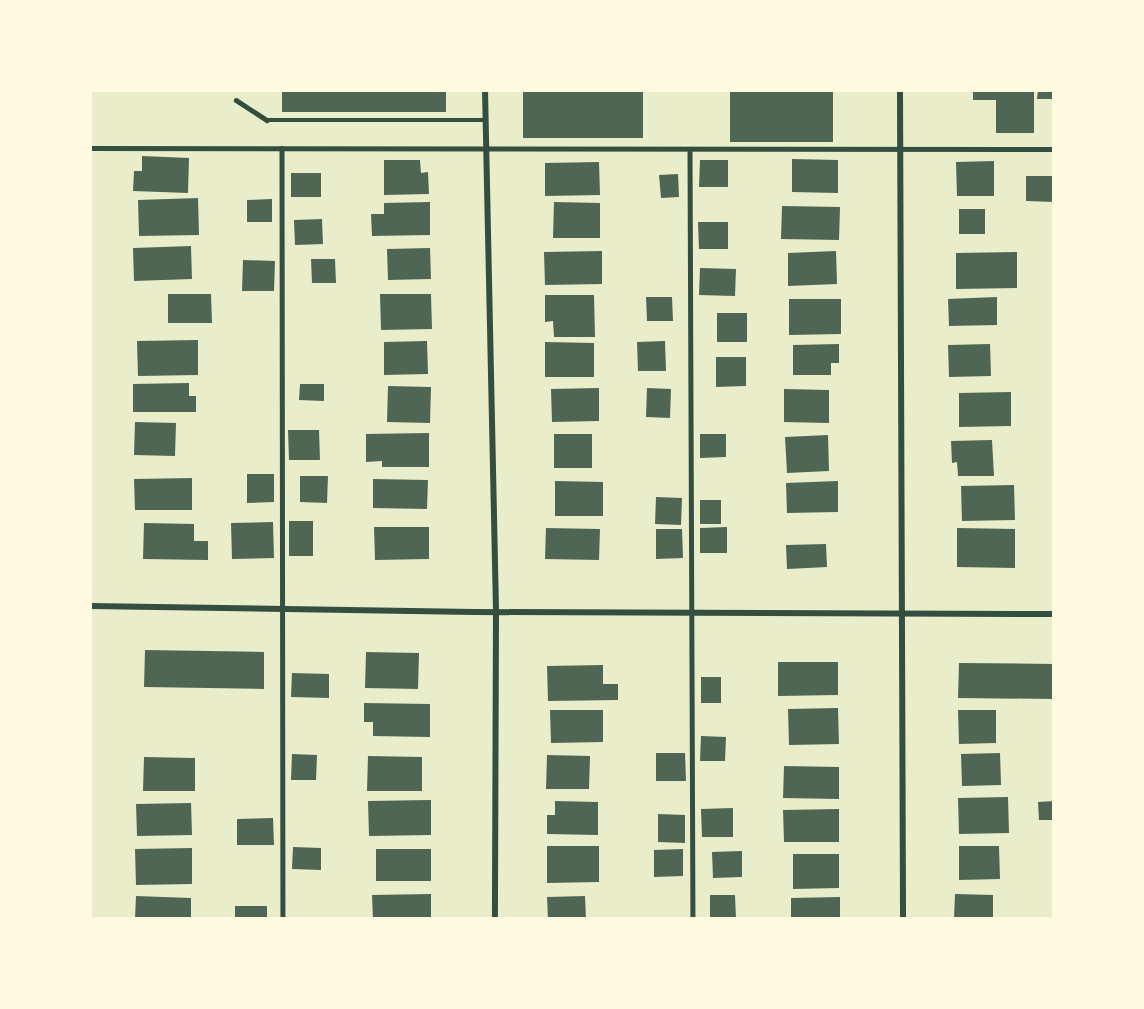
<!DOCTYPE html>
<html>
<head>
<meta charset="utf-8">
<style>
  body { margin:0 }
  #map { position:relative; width:1144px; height:1009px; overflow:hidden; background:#e9edc9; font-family:Literata,serif }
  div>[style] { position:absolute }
  .building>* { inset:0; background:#4f6655 }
  .service>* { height:4.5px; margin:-2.25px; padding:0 2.25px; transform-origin:2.25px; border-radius:2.25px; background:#344e41 }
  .minor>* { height:6px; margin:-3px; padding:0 3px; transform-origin:3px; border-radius:3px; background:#344e41 }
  span { translate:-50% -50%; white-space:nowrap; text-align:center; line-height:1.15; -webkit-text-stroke:6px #fefae0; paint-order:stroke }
  .frame { position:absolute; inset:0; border:92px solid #fefae0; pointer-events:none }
</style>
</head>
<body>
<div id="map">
  <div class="building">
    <i style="clip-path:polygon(282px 90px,446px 90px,446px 112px,282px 112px)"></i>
    <i style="clip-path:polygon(523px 90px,643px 90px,643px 138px,523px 138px)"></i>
    <i style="clip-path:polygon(730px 90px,833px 90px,833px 142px,730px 142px)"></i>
    <i style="clip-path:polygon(973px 90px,1034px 90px,1034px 133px,996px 133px,996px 100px,973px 100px)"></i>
    <i style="clip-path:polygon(1038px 90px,1054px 90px,1054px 99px,1037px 99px)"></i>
    <i style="clip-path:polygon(142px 156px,189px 158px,188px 193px,133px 191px,134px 171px,142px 171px)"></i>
    <i style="clip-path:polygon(792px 159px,838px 160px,838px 193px,792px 192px)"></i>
    <i style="clip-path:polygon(384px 160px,420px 160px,421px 173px,428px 172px,429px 194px,384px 195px)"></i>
    <i style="clip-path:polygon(700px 160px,728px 160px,728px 187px,699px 187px)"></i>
    <i style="clip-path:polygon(994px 161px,994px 196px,957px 196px,956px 162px)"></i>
    <i style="clip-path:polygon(599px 162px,600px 195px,545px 196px,545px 163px)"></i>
    <i style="clip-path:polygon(291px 173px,321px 173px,321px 197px,291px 197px)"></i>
    <i style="clip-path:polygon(678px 174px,679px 197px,661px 198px,659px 175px)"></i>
    <i style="clip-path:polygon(1026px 176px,1054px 176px,1054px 202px,1026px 201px)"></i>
    <i style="clip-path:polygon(198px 198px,199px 235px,139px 236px,138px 200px)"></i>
    <i style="clip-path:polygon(272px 199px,272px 222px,247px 222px,247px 200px)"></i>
    <i style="clip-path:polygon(430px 202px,430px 235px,372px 236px,371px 214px,384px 214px,384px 203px)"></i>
    <i style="clip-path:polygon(554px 202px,600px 203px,600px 238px,553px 238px)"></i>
    <i style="clip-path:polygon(782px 206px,840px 207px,839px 240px,781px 239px)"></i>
    <i style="clip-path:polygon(959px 209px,985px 209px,985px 234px,959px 234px)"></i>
    <i style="clip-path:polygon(322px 219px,323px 244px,295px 245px,294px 220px)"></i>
    <i style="clip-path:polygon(698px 222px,728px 222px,728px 249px,699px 249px)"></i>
    <i style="clip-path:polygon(191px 246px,192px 279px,134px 281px,133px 248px)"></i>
    <i style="clip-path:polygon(430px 248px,431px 279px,388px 280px,387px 249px)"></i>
    <i style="clip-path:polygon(602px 251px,602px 284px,545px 285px,544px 252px)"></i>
    <i style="clip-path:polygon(836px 251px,837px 284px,788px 286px,788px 253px)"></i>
    <i style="clip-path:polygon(1017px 252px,1017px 288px,956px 289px,956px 253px)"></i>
    <i style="clip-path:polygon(311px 259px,335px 259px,336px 283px,312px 283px)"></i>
    <i style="clip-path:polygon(243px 260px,275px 261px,274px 291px,242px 291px)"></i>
    <i style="clip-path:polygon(700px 268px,736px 269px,735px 296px,699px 295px)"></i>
    <i style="clip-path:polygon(168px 294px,211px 294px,212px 323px,168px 323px)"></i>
    <i style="clip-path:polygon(380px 294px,431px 294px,432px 329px,381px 330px)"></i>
    <i style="clip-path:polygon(545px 295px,594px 295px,595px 337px,554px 337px,553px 321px,545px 322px)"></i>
    <i style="clip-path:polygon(646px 297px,672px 297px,673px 321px,647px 321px)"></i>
    <i style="clip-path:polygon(997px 297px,997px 325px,949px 326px,948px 299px)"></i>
    <i style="clip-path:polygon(789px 299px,841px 299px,841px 334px,789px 335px)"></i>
    <i style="clip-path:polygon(717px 313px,747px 313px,747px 342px,717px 342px)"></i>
    <i style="clip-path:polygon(198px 340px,198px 375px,138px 376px,137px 341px)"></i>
    <i style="clip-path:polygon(427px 341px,428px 374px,384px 375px,384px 342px)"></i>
    <i style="clip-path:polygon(665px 341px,666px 371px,638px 371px,637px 342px)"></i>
    <i style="clip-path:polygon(545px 342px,594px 343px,594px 377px,545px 377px)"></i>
    <i style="clip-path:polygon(839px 344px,839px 363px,831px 363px,831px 375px,793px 375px,793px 345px)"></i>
    <i style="clip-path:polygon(990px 344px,991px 376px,949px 377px,948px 345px)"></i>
    <i style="clip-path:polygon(716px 357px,746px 357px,746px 386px,716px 387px)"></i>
    <i style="clip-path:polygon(189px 383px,189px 396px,196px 396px,196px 412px,133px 412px,133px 384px)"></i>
    <i style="clip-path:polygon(300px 384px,324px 384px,324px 401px,299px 400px)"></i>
    <i style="clip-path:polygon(388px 386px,431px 387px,430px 423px,387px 422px)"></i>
    <i style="clip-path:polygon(599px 388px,599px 421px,552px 422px,551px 389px)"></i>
    <i style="clip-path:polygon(647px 388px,671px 389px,670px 418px,646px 417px)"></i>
    <i style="clip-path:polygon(784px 389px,829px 390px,829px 423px,784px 422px)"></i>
    <i style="clip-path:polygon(1011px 392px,1011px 426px,959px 427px,959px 393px)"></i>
    <i style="clip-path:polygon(135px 422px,176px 423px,175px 456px,134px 455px)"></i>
    <i style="clip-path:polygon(288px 430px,319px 430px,320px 460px,289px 460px)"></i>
    <i style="clip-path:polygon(429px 433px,429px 467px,382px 467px,382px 461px,366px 462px,366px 434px)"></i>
    <i style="clip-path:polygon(554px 434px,592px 434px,592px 468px,554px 468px)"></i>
    <i style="clip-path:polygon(700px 434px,726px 434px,726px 457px,700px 458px)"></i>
    <i style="clip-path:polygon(828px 435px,829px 471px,787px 473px,785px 437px)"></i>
    <i style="clip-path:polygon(992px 440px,994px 476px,958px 476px,957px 462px,952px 463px,951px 441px)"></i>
    <i style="clip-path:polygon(247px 474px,274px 474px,274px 502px,247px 503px)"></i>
    <i style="clip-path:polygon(300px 476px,328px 476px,327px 503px,300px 502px)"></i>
    <i style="clip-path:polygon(192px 478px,192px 510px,135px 510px,134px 479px)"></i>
    <i style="clip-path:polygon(373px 479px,428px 480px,427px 509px,373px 508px)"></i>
    <i style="clip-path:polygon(555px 481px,603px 482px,603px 516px,555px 516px)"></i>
    <i style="clip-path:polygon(838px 481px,838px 512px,787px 513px,786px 483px)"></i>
    <i style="clip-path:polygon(1014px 485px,1015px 520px,962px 521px,961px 486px)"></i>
    <i style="clip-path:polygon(656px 497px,682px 498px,681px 525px,655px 524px)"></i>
    <i style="clip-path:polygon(700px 500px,721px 500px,721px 524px,700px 524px)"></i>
    <i style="clip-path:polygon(289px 521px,313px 521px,313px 556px,289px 556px)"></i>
    <i style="clip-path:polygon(273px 522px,274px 558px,232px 559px,231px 523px)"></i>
    <i style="clip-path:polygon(144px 523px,194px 524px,194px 541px,208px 541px,208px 560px,143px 559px)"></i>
    <i style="clip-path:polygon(374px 527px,429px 527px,429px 559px,375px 560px)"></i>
    <i style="clip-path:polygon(727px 527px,727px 553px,700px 553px,700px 528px)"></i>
    <i style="clip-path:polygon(546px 528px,600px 529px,599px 560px,545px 559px)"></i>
    <i style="clip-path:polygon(957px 528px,1015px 529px,1015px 568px,957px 567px)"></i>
    <i style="clip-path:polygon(656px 529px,682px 529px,683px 558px,656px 559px)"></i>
    <i style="clip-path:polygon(826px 544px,827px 567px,787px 569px,786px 545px)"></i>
    <i style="clip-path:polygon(145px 650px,264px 652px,264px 689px,144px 687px)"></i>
    <i style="clip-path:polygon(366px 652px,419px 653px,418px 689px,365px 688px)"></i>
    <i style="clip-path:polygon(778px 662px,838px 662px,838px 695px,778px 696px)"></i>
    <i style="clip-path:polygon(959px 663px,1054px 664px,1054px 699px,958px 698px)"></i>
    <i style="clip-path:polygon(603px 665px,603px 684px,618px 684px,618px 700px,548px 701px,547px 666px)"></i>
    <i style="clip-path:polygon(292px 673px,329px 674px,329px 698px,291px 697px)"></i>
    <i style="clip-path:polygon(701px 677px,721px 677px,721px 703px,701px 703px)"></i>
    <i style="clip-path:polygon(364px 703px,430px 704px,430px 737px,373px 736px,373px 722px,364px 722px)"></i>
    <i style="clip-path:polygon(838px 708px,839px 744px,789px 745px,788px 709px)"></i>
    <i style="clip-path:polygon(550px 710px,603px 710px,603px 742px,551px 743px)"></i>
    <i style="clip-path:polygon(958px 710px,996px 710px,996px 743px,959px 744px)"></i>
    <i style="clip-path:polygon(701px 736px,726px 737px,725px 761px,700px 761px)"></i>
    <i style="clip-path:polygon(656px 753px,685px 753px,686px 781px,656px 781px)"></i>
    <i style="clip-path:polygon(1000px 753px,1001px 785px,962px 786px,961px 754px)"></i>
    <i style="clip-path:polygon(292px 754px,317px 755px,316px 780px,291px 780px)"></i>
    <i style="clip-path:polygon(547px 755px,590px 756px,589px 789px,546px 789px)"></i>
    <i style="clip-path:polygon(368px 756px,422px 757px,422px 791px,367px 791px)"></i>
    <i style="clip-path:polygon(144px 757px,195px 758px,195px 791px,143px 791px)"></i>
    <i style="clip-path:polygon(784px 766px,839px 767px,839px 799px,783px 798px)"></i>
    <i style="clip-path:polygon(1008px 797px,1009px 833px,959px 834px,958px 798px)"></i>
    <i style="clip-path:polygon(431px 800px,431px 835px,369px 836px,368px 801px)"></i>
    <i style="clip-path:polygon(555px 801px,598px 802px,598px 835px,547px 834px,547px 815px,555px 815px)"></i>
    <i style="clip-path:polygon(1054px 801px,1054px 820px,1039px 820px,1038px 802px)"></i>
    <i style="clip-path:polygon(191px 803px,192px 835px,137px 836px,136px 804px)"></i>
    <i style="clip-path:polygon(733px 808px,733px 837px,702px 837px,701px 809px)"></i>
    <i style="clip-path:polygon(839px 809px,839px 842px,784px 842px,783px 810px)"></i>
    <i style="clip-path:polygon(658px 814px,685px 815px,685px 843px,658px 842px)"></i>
    <i style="clip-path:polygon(273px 818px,274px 845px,237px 845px,237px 819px)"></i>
    <i style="clip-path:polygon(547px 846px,599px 846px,599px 882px,547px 883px)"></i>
    <i style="clip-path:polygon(959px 846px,999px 846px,1000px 879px,959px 880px)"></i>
    <i style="clip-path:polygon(293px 847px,321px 848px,321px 870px,292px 869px)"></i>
    <i style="clip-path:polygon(192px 848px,192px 884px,136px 885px,135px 849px)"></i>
    <i style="clip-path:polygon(376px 849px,431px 849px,431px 881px,376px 881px)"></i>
    <i style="clip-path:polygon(683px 849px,683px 876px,654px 877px,654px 850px)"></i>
    <i style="clip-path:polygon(742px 851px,742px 877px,713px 878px,712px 852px)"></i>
    <i style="clip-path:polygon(793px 854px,839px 854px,839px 888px,793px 889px)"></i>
    <i style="clip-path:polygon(431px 894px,431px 919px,373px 919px,372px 895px)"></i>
    <i style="clip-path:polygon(955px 894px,993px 895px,993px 919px,954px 919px)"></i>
    <i style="clip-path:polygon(710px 895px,735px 895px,736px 919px,710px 919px)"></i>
    <i style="clip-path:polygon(136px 896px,191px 898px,191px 919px,135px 919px)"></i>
    <i style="clip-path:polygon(585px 896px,586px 919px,548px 919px,547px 897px)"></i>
    <i style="clip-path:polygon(840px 897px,840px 919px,791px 919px,791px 898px)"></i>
    <i style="clip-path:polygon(235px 906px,267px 906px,267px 919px,235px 919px)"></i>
  </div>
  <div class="service">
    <i style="left:236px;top:100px;width:37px;rotate:33deg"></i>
    <i style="left:267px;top:120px;width:218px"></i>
    <i style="left:90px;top:148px;width:964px;rotate:0.06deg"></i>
    <i style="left:282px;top:148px;width:771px;rotate:89.93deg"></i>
    <i style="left:690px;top:149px;width:770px;rotate:89.78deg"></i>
  </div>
  <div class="minor">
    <i style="left:485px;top:90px;width:521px;rotate:88.79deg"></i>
    <i style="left:496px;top:611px;width:308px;rotate:90.2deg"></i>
    <i style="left:900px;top:90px;width:829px;rotate:89.79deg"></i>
    <i style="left:90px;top:606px;width:384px;rotate:0.9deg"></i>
    <i style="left:474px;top:612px;width:580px;rotate:0.2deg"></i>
  </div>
  <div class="frame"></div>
</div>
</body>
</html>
